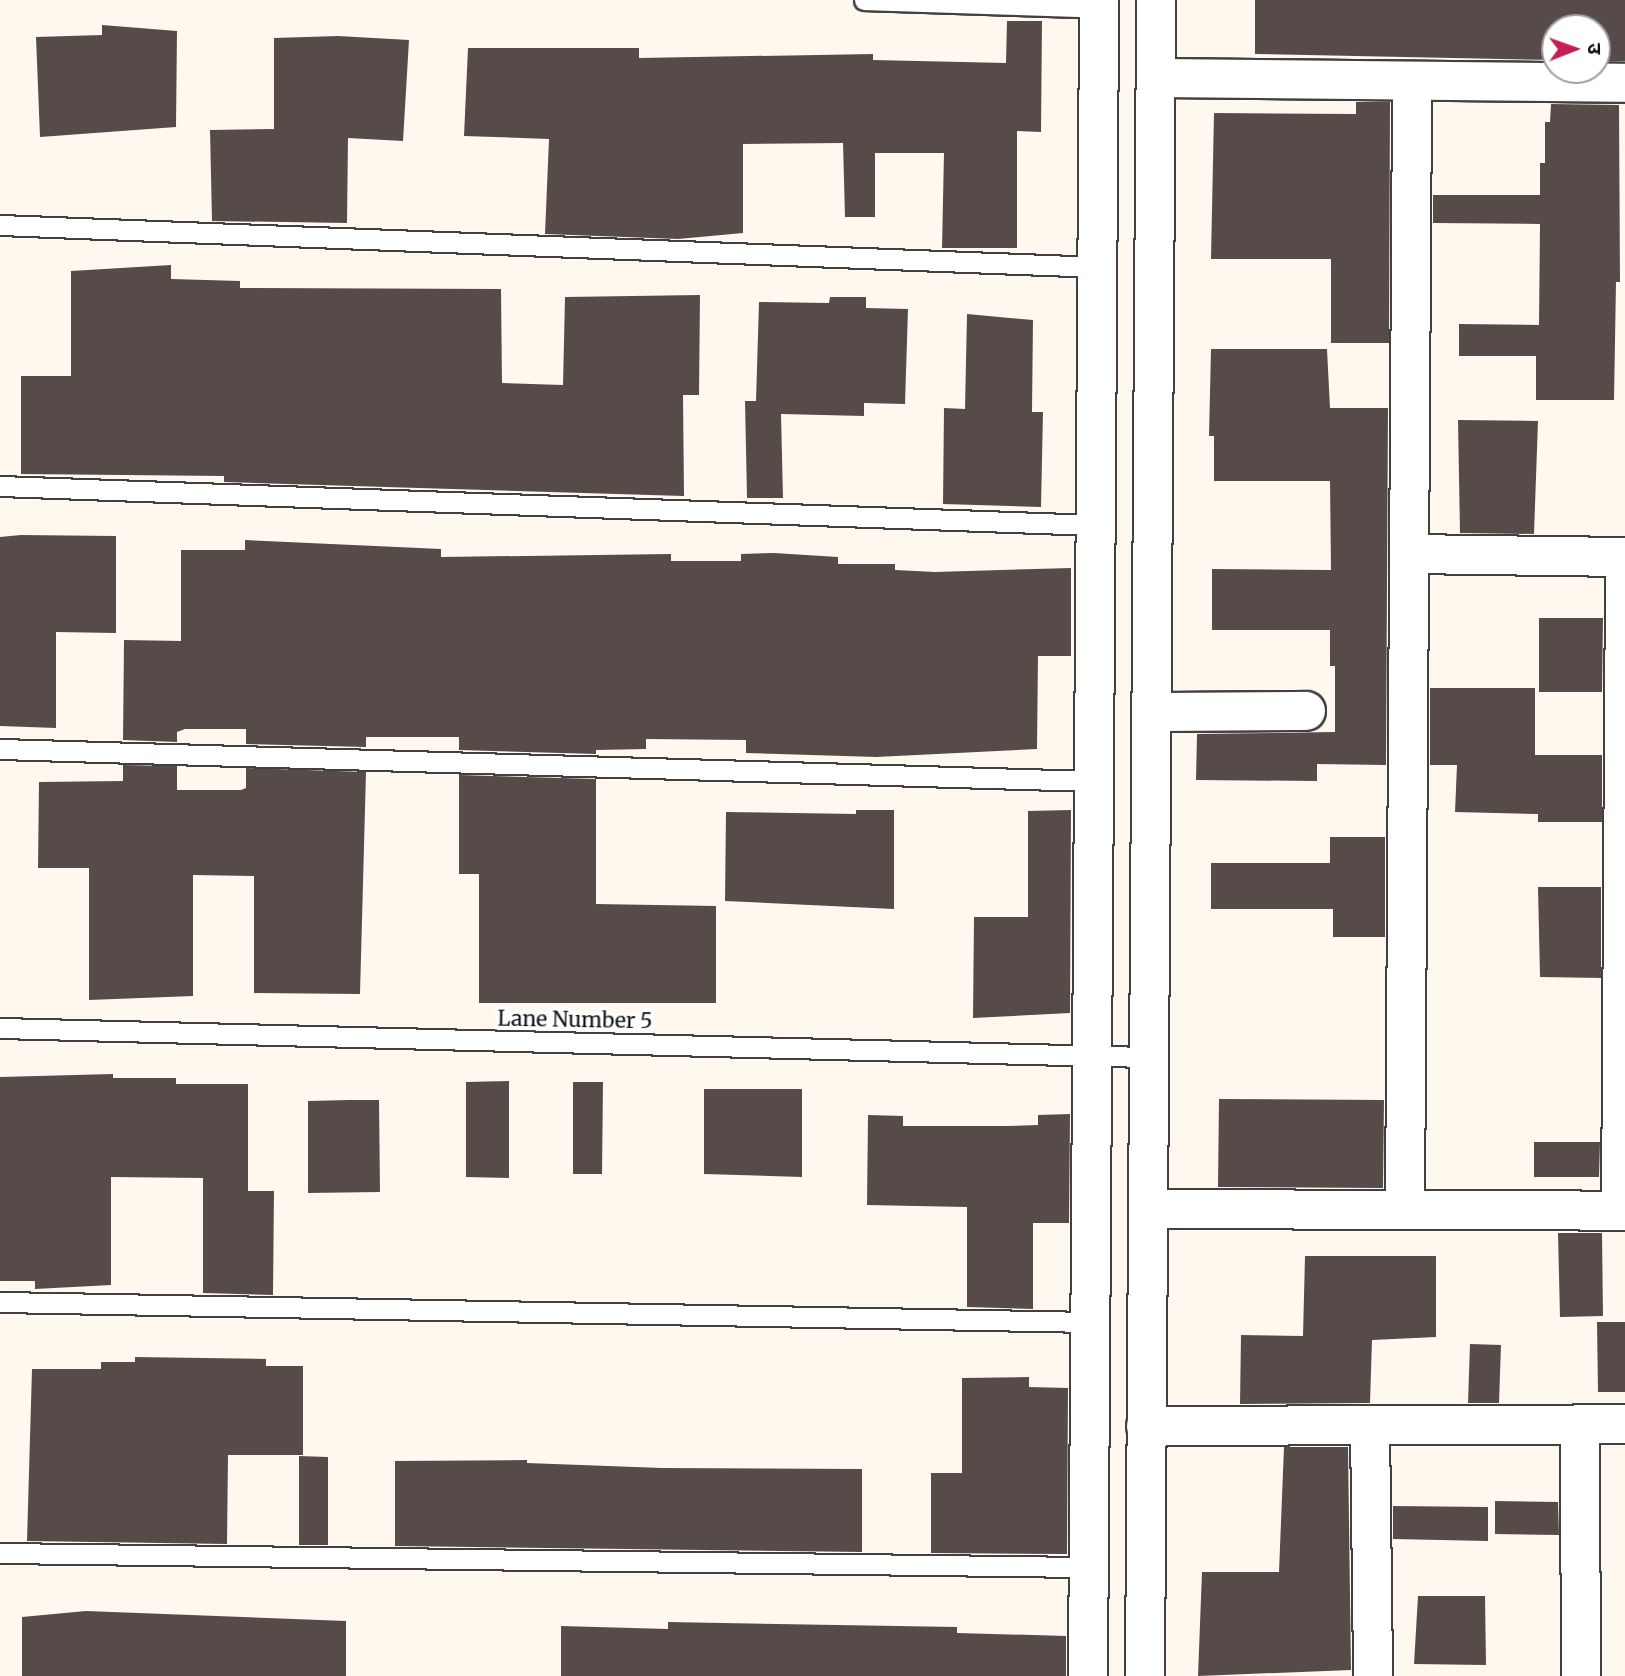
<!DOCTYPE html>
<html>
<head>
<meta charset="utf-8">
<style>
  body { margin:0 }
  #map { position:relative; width:1625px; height:1676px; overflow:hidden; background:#fff8ef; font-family:Merriweather,"Noto Sans Devanagari",serif }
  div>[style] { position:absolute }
  .building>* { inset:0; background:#574b49 }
  .roads { filter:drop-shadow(2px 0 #414141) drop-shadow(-2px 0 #414141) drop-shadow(0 2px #414141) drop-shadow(0 -2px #414141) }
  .service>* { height:19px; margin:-9.5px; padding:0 9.5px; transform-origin:9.5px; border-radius:9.5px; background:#fff }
  .minor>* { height:38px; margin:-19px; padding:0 19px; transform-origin:19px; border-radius:19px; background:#fff }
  span { translate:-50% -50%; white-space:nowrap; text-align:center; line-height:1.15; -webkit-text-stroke:7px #fff; paint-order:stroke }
  .street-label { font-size:21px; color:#0e0e0e }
  .north { position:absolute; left:1541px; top:14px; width:70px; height:70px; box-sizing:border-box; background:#fff; border:2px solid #9f9f9f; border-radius:50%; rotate:89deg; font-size:19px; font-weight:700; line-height:28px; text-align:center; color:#0e0e0e }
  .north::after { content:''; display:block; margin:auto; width:24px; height:32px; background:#c71d51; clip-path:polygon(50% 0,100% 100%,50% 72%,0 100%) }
</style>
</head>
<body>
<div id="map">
  <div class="building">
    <i style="clip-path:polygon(1255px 0,1625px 0,1625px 61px,1597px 61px,1597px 28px,1555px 28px,1555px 60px,1255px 54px)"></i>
    <i style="clip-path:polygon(1007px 21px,1042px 21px,1041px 132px,1017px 131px,1017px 248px,942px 248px,944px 153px,875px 153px,875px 217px,845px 217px,843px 143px,743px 144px,743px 233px,678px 239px,545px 234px,549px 139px,464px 136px,468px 48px,639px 48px,639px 58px,873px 54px,873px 60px,1006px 63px)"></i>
    <i style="clip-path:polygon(102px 25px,177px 31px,176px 127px,40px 137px,36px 37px,102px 35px)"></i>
    <i style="clip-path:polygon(338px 36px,409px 40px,403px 141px,348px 138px,347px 223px,212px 221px,210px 130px,274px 129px,274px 38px)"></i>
    <i style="clip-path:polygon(1356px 102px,1390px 102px,1389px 343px,1331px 343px,1331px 259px,1211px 259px,1214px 113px,1356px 114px)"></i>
    <i style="clip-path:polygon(1551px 104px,1619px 105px,1620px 282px,1616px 282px,1614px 400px,1536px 400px,1536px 356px,1459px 356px,1459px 324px,1539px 325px,1540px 224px,1433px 223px,1433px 195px,1540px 195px,1540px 163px,1545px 163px,1545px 122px,1550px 122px)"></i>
    <i style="clip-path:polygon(171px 265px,171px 279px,240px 281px,240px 288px,501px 289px,502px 383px,563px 385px,565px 297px,700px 295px,699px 395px,683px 395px,684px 496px,224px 482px,224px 476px,21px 474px,21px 376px,71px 376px,71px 271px)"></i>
    <i style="clip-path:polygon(830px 297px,866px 297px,866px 308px,908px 309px,905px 404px,864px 403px,864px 416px,781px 414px,783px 498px,747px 498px,745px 401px,756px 401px,759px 302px,829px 303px)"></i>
    <i style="clip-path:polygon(967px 314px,1033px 320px,1032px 412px,1043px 412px,1041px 507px,943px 504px,944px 408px,965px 409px)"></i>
    <i style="clip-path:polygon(1211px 349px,1327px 349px,1330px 408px,1388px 408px,1386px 765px,1317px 764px,1317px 781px,1196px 780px,1197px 734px,1335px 732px,1335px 666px,1330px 666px,1330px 630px,1212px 630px,1212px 569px,1331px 570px,1330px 481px,1214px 481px,1214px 436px,1209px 436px)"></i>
    <i style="clip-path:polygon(1458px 420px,1538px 421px,1534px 534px,1460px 533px)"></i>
    <i style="clip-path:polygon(21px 535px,116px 536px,116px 633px,56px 632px,56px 728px,0 726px,0 537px)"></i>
    <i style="clip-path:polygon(245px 540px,441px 549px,441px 557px,671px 554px,671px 561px,741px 561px,741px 554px,774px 553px,838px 557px,838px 564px,895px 564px,895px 570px,935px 572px,1071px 568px,1071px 656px,1038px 656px,1037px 749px,876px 757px,746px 753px,746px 740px,646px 739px,646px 749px,596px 750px,596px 754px,459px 750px,459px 737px,366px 737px,366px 747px,246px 744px,246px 729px,185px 729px,177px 732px,177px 742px,123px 740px,124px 640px,181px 641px,181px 550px,245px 550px)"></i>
    <i style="clip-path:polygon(1539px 618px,1603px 618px,1602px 692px,1539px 692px)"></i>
    <i style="clip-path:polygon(1430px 688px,1535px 688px,1535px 755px,1602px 755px,1602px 822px,1538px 822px,1538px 814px,1455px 812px,1457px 765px,1430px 765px)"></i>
    <i style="clip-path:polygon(123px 765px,177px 766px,177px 790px,241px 790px,246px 788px,246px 768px,366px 772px,360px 994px,254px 993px,254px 876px,193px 875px,193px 996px,89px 1000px,89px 868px,38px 868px,39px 782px,123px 781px)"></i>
    <i style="clip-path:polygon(459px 775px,596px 779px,596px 904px,716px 906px,716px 1003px,479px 1003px,479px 874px,459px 874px)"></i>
    <i style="clip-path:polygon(856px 810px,894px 810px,894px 909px,725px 901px,726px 812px,856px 814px)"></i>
    <i style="clip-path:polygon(1071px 810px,1070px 1013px,973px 1018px,974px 917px,1028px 917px,1028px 811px)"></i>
    <i style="clip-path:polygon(1330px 837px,1385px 837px,1385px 937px,1333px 937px,1333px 909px,1211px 909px,1211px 863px,1330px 863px)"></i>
    <i style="clip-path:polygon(1538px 887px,1601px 887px,1601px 978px,1540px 977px)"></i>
    <i style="clip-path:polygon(113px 1074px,113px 1078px,176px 1078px,176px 1084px,248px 1084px,248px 1191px,274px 1191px,273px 1295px,203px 1293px,203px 1178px,111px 1177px,111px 1285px,35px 1289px,35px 1281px,0 1281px,0 1077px)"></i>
    <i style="clip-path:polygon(509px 1081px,509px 1178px,466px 1177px,466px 1082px)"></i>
    <i style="clip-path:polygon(573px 1082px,603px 1082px,602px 1174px,573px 1174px)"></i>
    <i style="clip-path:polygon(704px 1089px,802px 1089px,802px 1177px,704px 1174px)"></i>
    <i style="clip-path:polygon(1219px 1099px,1384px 1100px,1383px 1188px,1218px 1187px)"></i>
    <i style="clip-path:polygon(349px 1100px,379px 1100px,380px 1192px,308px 1193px,308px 1101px)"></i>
    <i style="clip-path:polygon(1070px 1114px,1069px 1223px,1033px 1223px,1033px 1309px,967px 1307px,967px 1207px,867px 1205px,868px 1115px,903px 1116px,903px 1126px,1006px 1126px,1038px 1125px,1038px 1115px)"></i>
    <i style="clip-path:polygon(1534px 1142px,1600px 1142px,1599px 1177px,1534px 1177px)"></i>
    <i style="clip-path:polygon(1558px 1233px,1602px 1233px,1603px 1316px,1560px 1317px)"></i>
    <i style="clip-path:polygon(1305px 1256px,1436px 1256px,1436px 1337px,1372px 1340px,1370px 1403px,1240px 1404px,1241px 1335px,1303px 1336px)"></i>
    <i style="clip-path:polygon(1597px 1322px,1625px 1322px,1625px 1392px,1598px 1392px)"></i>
    <i style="clip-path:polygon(1470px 1344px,1501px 1345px,1499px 1403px,1468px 1403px)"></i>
    <i style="clip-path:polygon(135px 1357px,266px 1359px,266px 1366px,303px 1366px,303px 1455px,228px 1455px,227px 1544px,27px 1541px,32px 1369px,101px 1369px,101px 1362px,135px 1362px)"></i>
    <i style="clip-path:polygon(1029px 1377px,1029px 1387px,1068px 1388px,1067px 1554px,931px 1553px,931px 1473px,962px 1473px,962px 1378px)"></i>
    <i style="clip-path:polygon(1284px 1447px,1348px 1447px,1351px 1670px,1198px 1676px,1202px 1572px,1279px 1572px)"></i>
    <i style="clip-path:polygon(299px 1456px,328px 1457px,328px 1545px,299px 1545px)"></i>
    <i style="clip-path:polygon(527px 1460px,527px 1463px,662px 1468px,862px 1469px,862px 1552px,395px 1546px,395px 1461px)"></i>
    <i style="clip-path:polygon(1495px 1501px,1558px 1502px,1559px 1535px,1495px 1534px)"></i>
    <i style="clip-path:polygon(1393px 1506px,1488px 1507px,1488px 1541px,1393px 1539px)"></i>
    <i style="clip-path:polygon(1418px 1596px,1485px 1596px,1486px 1665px,1414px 1664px)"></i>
    <i style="clip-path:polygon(86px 1611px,346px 1621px,346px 1676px,22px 1676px,22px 1617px)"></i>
    <i style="clip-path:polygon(668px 1622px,957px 1627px,957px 1633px,1066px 1636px,1066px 1676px,561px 1676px,561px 1626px,668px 1629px)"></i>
  </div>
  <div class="roads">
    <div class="service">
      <i style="left:864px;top:0;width:235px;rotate:1.9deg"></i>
      <i style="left:0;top:225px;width:1099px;rotate:2.19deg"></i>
      <i style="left:0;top:486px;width:1097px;rotate:2.04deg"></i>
      <i style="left:0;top:749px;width:1094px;rotate:1.68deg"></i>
      <i style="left:0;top:1028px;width:1149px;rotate:1.45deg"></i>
      <i style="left:0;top:1302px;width:1091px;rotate:1.05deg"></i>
      <i style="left:0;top:1553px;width:1089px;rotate:0.74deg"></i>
    </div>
    <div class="minor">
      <i style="left:1156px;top:78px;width:469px;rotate:0.6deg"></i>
      <i style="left:1409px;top:554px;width:216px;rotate:0.8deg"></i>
      <i style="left:1151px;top:712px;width:155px;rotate:-0.4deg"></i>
      <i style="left:1148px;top:1209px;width:477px;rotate:0.2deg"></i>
      <i style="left:1405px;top:1210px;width:1129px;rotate:-89.64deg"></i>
      <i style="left:1621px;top:1211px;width:632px;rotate:-89.64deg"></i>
      <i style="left:1370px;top:1425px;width:251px;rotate:89.3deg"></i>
      <i style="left:1580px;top:1425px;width:251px;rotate:89.8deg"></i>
      <i style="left:1146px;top:1426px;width:479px;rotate:-0.2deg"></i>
      <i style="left:1088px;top:1676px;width:1676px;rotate:-89.62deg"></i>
      <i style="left:1145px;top:1676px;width:1676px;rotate:-89.62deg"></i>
    </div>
  </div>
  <div class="street-label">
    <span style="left:575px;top:1020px;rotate:1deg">Lane Number 5</span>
  </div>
  <div class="north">उ</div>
</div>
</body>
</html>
